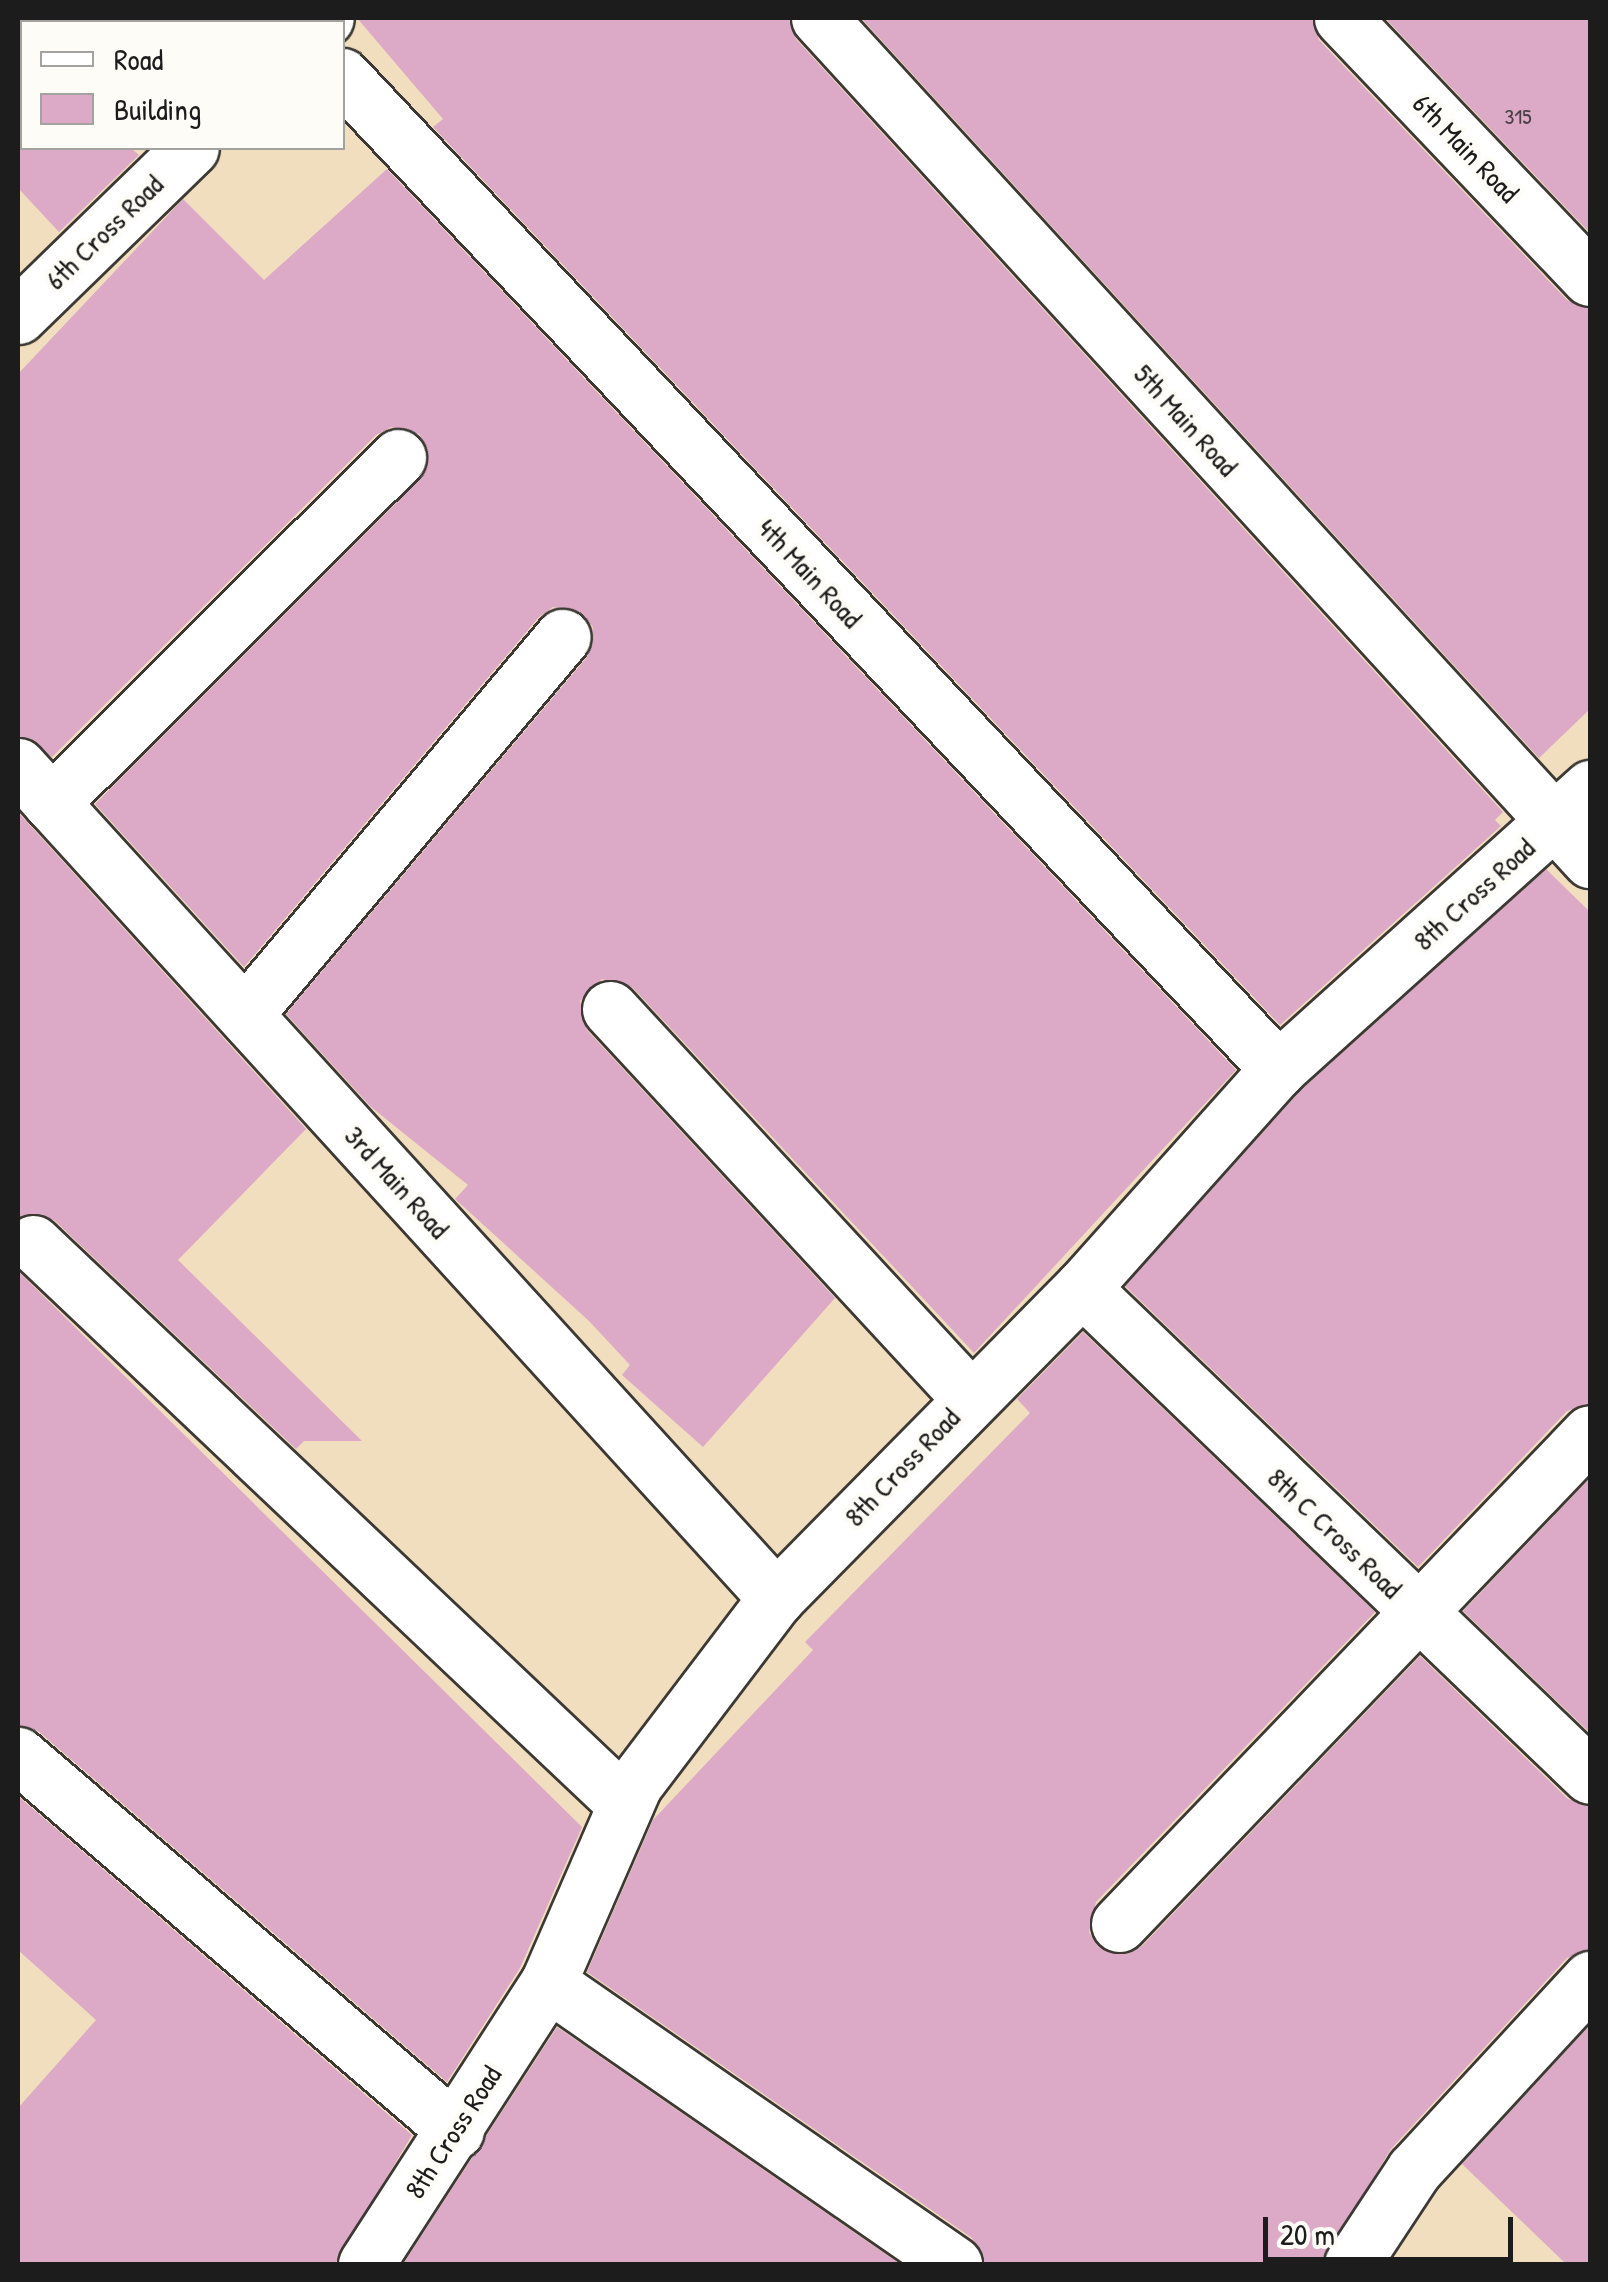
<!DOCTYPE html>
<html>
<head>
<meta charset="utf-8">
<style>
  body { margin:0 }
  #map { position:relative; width:1608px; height:2282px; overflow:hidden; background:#f1debe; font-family:"Patrick Hand",sans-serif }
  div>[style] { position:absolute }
  .building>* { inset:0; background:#dcaac6 }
  .roads { filter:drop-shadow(2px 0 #3c3934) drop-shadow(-2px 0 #3c3934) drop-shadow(0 2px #3c3934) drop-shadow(0 -2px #3c3934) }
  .minor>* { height:55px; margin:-27.5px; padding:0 27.5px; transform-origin:27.5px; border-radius:27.5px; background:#fff }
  span { translate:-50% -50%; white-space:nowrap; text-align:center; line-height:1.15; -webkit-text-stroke:9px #fdfcf7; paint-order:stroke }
  .number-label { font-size:22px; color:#4c4046 }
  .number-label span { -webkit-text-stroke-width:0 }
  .street-label { font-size:28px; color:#1c1c1c }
  .frame { position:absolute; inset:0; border:20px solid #1c1c1c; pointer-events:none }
  .legend { position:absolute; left:20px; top:20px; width:325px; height:130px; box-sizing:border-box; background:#fdfcf7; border:2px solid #a3a29f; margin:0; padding:12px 18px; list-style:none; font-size:30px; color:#1c1c1c }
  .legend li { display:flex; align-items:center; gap:20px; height:50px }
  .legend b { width:50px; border:2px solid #a3a29f }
  .scale { position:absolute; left:1263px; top:2217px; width:250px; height:45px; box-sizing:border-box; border:5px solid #1c1c1c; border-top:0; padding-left:12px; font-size:30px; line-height:35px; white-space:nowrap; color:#1c1c1c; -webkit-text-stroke:8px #fdfcf7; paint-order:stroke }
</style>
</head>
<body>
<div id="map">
  <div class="building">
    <i style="clip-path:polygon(357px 18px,789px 18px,796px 39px,1503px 812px,1495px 820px,1501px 826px,1280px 1025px,433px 127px,443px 119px)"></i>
    <i style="clip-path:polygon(861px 18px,1312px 18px,1319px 40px,1567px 300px,1590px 308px,1590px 709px,1539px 758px)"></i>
    <i style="clip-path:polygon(1385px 18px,1590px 18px,1590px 233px)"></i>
    <i style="clip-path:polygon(18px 148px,131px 148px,139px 155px,59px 232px,18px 188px)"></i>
    <i style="clip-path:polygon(387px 169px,1236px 1070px,974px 1353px,633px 988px,602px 979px,580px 1001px,587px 1030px,835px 1298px,703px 1447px,622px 1375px,630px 1365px,589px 1321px,455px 1199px,468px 1185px,371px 1107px,286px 1014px,587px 657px,593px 627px,582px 613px,553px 607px,539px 617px,244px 967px,95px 804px,420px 479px,428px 450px,419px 434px,391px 427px,376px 435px,52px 757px,18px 736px,18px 374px,183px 199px,264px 280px)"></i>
    <i style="clip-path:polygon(18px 812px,306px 1129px,178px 1260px,362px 1441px,304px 1441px,296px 1449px,54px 1220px,18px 1217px)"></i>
    <i style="clip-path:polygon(1546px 869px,1590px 912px,1590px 1403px,1567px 1411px,1418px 1567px,1125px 1286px,1300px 1091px)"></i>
    <i style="clip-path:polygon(18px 1271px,582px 1827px,520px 1968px,447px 2082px,38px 1731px,18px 1725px)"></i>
    <i style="clip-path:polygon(1083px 1332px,1375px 1612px,1096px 1902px,1089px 1932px,1098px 1947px,1127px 1954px,1142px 1946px,1420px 1656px,1568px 1799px,1590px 1806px,1590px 1949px,1567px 1958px,1391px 2149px,1321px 2264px,985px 2264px,972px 2238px,587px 1972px,653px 1820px,813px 1650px,805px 1642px,1030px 1413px,1017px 1399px)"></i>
    <i style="clip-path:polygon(1590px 1478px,1590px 1733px,1463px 1611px)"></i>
    <i style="clip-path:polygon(18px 1796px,412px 2135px,335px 2264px,18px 2264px,18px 2108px,96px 2020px,18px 1950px)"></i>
    <i style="clip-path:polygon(1590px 2025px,1590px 2264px,1566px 2264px,1462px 2164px)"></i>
    <i style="clip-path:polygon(557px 2027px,900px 2264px,403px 2264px)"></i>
  </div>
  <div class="roads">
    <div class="minor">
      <i style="left:819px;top:18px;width:1142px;rotate:47.52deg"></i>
      <i style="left:1342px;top:18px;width:359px;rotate:46.4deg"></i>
      <i style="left:321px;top:22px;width:6px;rotate:-39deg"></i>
      <i style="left:342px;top:76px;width:1365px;rotate:46.69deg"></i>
      <i style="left:18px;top:316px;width:241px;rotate:-44.2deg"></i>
      <i style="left:18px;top:766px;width:1126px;rotate:47.66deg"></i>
      <i style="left:51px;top:803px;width:490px;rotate:-44.9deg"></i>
      <i style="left:610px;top:1009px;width:529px;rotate:47.22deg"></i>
      <i style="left:245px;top:1014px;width:493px;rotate:-49.9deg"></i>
      <i style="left:33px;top:1243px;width:814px;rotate:43.46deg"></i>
      <i style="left:1082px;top:1288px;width:704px;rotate:43.85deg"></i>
      <i style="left:18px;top:1755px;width:577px;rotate:40.64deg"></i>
      <i style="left:1119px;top:1924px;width:680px;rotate:-46.19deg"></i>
      <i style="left:548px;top:1983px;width:494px;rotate:34.7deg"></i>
      <i style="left:366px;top:2264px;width:335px;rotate:-57.1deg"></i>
      <i style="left:548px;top:1983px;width:216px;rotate:-66.5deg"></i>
      <i style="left:634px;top:1785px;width:235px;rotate:-52.8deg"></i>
      <i style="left:776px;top:1598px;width:436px;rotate:-45.4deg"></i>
      <i style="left:1082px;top:1288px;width:294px;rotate:-48.2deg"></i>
      <i style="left:1278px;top:1069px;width:420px;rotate:-42deg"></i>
      <i style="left:1352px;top:2264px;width:113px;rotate:-56.6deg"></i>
      <i style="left:1414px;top:2170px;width:260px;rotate:-47.3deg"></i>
    </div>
  </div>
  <div class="number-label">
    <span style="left:1518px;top:117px">315</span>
  </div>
  <div class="street-label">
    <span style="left:1466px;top:148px;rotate:46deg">6th Main Road</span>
    <span style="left:104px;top:232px;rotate:-44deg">6th Cross Road</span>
    <span style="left:1186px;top:420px;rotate:48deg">5th Main Road</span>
    <span style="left:810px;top:573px;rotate:47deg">4th Main Road</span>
    <span style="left:1474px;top:894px;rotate:-42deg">8th Cross Road</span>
    <span style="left:397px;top:1182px;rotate:48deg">3rd Main Road</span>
    <span style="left:902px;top:1467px;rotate:-46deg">8th Cross Road</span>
    <span style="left:1335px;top:1533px;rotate:44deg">8th C Cross Road</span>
    <span style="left:453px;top:2132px;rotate:-57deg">8th Cross Road</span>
  </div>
  <div class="frame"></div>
  <ul class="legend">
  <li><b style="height:12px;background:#fff"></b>Road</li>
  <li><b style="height:28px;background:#dcaac6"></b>Building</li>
  </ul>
  <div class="scale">20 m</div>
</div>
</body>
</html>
